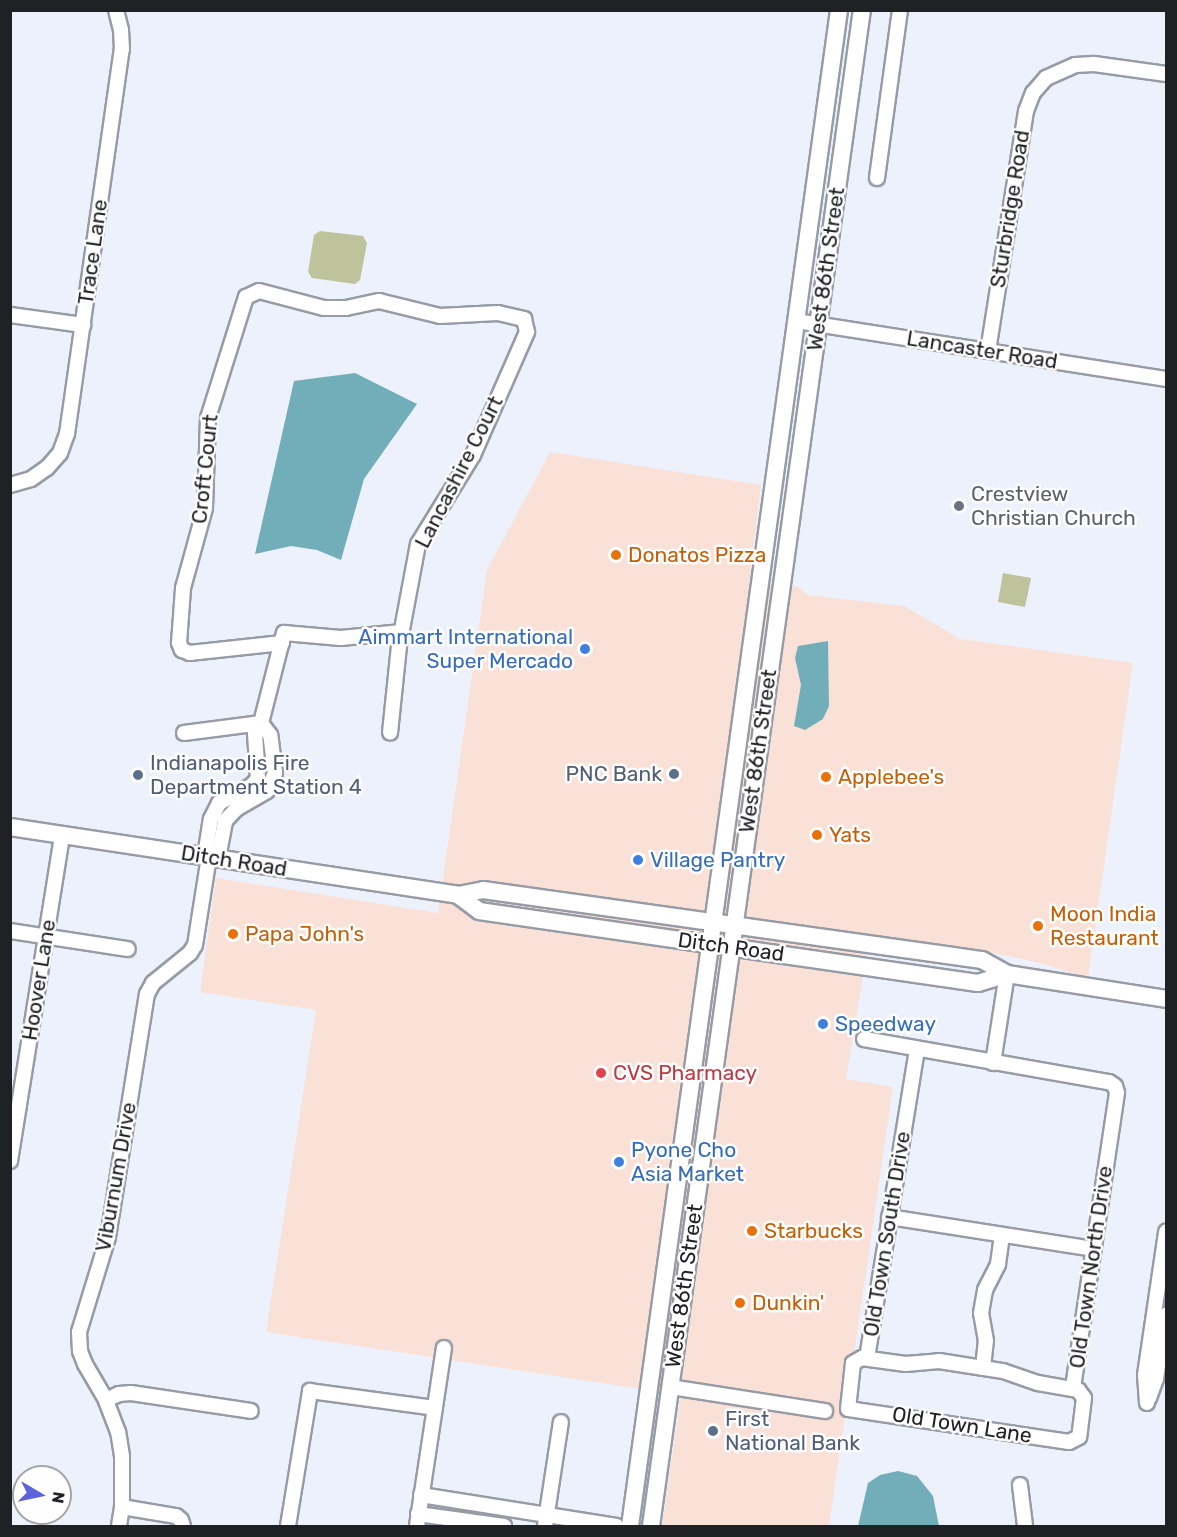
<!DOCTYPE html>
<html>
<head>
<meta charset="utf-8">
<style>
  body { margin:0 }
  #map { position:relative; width:1177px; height:1537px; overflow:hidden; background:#ecf1fb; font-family:Rubik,sans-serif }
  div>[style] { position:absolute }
  .commercial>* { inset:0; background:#f9e1d7 }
  .green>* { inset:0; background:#bfc39b }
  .water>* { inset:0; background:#72adba }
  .roads { filter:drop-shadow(2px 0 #979ba5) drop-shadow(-2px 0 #979ba5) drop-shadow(0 2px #979ba5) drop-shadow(0 -2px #979ba5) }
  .minor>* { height:14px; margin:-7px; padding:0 7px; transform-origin:7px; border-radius:7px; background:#fff }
  .major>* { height:16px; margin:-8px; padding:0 8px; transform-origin:8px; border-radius:8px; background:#fff }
  .dots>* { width:16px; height:16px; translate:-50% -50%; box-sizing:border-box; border:3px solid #fefefe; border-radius:50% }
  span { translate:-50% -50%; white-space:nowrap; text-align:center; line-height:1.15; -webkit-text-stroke:5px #fefefe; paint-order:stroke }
  .street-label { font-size:21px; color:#202125 }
  .worship-label { font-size:21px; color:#5b616d }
  .left { translate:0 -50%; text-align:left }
  .food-label { font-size:21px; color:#c56008 }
  .shop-label { font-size:21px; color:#366cbe }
  .right { translate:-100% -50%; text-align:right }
  .service-label { font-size:21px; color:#4e5e75 }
  .health-label { font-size:21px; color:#be3a42 }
  .frame { position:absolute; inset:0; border:12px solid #202125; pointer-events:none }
  .north { position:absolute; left:12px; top:1465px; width:60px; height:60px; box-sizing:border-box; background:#fefefe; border:2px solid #a5a6a7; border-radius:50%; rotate:99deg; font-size:16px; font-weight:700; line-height:24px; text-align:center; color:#202125 }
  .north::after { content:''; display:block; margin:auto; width:21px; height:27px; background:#5d63db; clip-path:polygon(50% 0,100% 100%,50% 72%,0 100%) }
</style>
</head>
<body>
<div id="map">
  <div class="commercial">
    <i style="clip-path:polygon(550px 452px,761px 485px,749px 582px,799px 587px,807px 595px,904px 606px,960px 639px,1133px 663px,1088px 978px,1040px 963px,994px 953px,869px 938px,846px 1079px,893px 1087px,829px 1526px,662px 1526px,681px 1395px,266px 1332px,316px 1010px,200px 992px,216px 878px,438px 913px,487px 570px)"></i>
  </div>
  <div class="green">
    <i style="clip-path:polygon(320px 231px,363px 236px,367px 243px,360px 280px,355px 284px,312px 278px,308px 272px,314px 235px)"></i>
    <i style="clip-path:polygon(1003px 573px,1031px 578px,1025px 607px,998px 602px)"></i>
  </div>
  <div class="water">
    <i style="clip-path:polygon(355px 373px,417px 404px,364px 479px,341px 560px,317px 550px,291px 546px,255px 554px,294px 381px)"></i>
    <i style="clip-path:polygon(828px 641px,829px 706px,823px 719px,805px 730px,794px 726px,801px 685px,795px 658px,798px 646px)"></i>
    <i style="clip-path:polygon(898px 1471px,917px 1476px,933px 1496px,939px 1526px,858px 1526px,868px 1483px,880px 1475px)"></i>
  </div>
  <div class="roads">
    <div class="minor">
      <i style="left:877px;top:178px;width:170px;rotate:-82.2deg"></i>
      <i style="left:10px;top:315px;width:74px;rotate:7.8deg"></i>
      <i style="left:796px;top:321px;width:375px;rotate:8.9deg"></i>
      <i style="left:988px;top:351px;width:243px;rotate:-81deg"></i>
      <i style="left:1026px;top:111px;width:19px;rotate:-69deg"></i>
      <i style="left:1033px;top:93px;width:20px;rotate:-49deg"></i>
      <i style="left:1046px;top:78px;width:32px;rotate:-24deg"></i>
      <i style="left:1075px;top:65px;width:19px;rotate:-3deg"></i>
      <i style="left:1094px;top:64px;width:73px;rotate:7.9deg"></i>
      <i style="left:10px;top:485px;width:22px;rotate:-16deg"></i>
      <i style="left:31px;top:479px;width:19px;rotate:-35deg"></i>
      <i style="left:47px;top:468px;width:20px;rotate:-49deg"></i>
      <i style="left:60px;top:453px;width:20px;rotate:-70deg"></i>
      <i style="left:67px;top:434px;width:389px;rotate:-81.9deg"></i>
      <i style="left:122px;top:49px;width:19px;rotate:-93deg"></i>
      <i style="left:121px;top:30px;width:21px;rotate:-104deg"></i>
      <i style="left:282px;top:643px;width:93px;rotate:173.8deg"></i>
      <i style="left:190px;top:653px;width:9px;rotate:-159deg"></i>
      <i style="left:182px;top:650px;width:8px;rotate:-113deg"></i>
      <i style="left:179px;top:643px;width:55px;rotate:-85.8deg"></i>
      <i style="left:183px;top:588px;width:83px;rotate:-74.6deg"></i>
      <i style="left:205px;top:508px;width:90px;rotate:-88.1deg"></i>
      <i style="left:208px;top:418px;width:127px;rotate:-72.6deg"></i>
      <i style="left:246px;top:297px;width:14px;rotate:-25deg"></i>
      <i style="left:259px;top:291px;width:67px;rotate:14.7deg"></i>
      <i style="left:324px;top:308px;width:22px"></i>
      <i style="left:346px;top:308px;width:34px;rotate:-12deg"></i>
      <i style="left:379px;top:301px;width:63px;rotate:13.8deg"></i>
      <i style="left:440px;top:316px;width:58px;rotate:-3deg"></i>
      <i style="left:498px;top:313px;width:27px;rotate:13deg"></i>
      <i style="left:524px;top:319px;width:13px;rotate:77deg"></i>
      <i style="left:527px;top:332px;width:134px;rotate:113.7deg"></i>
      <i style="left:473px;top:455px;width:105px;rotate:121.7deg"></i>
      <i style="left:418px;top:544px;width:104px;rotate:100.6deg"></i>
      <i style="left:399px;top:646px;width:87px;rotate:95.9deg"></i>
      <i style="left:184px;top:733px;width:78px;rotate:-7.4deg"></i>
      <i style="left:205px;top:856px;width:37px;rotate:-81deg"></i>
      <i style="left:211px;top:819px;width:18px;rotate:-63deg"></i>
      <i style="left:219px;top:803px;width:36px;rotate:-28deg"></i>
      <i style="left:251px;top:786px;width:10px;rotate:-45deg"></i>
      <i style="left:258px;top:779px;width:45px;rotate:-93.8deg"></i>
      <i style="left:255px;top:734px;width:13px;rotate:-61deg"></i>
      <i style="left:261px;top:723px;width:93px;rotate:-75.7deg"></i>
      <i style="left:284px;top:633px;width:57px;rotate:5deg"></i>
      <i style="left:341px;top:638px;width:61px;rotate:-5.6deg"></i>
      <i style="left:218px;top:858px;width:38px;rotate:-79deg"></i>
      <i style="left:225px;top:821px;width:16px;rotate:-47deg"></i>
      <i style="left:236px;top:809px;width:36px;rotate:-30deg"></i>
      <i style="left:267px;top:791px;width:20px;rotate:-66deg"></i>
      <i style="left:275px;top:773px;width:38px;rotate:-97deg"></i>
      <i style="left:270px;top:735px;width:15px;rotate:-127deg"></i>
      <i style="left:10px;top:931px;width:119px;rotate:8.7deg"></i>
      <i style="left:864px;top:1039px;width:249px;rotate:10deg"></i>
      <i style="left:1109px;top:1082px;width:7px;rotate:34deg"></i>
      <i style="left:1115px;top:1086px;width:7px;rotate:74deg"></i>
      <i style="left:1117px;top:1093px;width:299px;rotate:98.5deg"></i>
      <i style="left:993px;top:1063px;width:90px;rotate:-81.1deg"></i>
      <i style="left:10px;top:1161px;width:330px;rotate:-80.9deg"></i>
      <i style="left:889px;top:1217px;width:206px;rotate:8.9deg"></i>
      <i style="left:862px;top:1358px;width:44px;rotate:7.8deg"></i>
      <i style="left:906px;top:1364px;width:33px;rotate:-5deg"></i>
      <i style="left:939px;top:1361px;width:65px;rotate:8.9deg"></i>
      <i style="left:1003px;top:1371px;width:37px;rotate:19deg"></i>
      <i style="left:1038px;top:1383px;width:41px;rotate:9.9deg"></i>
      <i style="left:1078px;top:1390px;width:10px;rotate:53deg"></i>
      <i style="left:1084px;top:1398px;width:39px;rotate:97deg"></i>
      <i style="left:1079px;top:1437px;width:11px;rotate:153deg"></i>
      <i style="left:1069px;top:1442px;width:223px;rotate:-171.5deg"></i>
      <i style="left:848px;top:1409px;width:46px;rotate:-83.8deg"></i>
      <i style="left:853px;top:1363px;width:10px;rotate:-29deg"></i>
      <i style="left:867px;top:1358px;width:313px;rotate:-80.8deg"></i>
      <i style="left:983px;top:1368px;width:27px;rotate:-84deg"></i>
      <i style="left:986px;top:1341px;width:28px;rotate:-100deg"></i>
      <i style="left:981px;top:1313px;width:23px;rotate:-80deg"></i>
      <i style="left:985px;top:1290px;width:29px;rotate:-63deg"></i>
      <i style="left:998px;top:1264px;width:29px;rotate:-82deg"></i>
      <i style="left:670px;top:1387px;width:157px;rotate:8.8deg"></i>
      <i style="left:1149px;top:1398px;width:20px;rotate:-70deg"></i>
      <i style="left:1156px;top:1379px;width:65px;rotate:-81.1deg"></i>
      <i style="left:106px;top:1400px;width:14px;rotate:-25deg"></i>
      <i style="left:119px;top:1394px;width:12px;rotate:-5deg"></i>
      <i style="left:131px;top:1393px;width:121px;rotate:8.5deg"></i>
      <i style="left:1147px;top:1403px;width:28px;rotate:-94deg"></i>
      <i style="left:1145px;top:1375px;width:145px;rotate:-81.6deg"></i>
      <i style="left:1020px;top:1485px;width:41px;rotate:83deg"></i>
      <i style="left:421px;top:1495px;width:198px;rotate:9deg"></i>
      <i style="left:122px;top:1507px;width:51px;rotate:-90deg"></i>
      <i style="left:122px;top:1456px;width:24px;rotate:-99deg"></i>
      <i style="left:118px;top:1432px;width:34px;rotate:-111deg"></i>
      <i style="left:106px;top:1400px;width:42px;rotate:-120.3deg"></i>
      <i style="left:85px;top:1364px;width:14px;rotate:-111deg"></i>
      <i style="left:80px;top:1351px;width:19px;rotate:-93deg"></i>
      <i style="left:79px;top:1332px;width:99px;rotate:-73deg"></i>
      <i style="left:108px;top:1237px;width:246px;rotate:-80.9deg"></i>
      <i style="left:147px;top:994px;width:13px;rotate:-61deg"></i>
      <i style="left:153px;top:983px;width:48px;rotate:-39deg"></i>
      <i style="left:190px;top:953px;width:9px;rotate:-58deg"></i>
      <i style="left:195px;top:945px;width:89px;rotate:-81deg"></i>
      <i style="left:418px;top:1514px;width:87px;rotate:7.9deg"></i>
      <i style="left:119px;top:1526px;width:19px;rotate:-81deg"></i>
      <i style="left:122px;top:1507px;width:55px;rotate:9.5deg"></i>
      <i style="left:176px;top:1516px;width:6px;rotate:39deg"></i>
      <i style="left:181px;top:1520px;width:6px;rotate:72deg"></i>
      <i style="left:288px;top:1526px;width:137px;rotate:-80.7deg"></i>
      <i style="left:310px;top:1391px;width:126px;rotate:7.7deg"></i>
      <i style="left:417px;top:1526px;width:180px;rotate:-81.4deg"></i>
      <i style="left:545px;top:1526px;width:105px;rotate:-81.3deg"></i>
    </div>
    <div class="major">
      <i style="left:10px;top:827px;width:453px;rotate:8.6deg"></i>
      <i style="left:458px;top:895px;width:25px;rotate:-11deg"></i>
      <i style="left:483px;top:890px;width:504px;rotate:7.99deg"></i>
      <i style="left:982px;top:960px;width:29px;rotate:29deg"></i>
      <i style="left:1007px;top:974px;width:161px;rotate:8.9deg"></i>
      <i style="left:458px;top:895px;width:26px;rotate:37deg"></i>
      <i style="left:479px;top:911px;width:504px;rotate:8.21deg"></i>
      <i style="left:978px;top:983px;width:30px;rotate:-17deg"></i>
      <i style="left:630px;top:1526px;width:1530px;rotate:-82.15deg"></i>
      <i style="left:651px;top:1526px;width:1531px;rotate:-82.08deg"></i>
    </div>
  </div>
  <div class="dots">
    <i style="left:959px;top:506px;background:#6b7280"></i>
    <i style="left:616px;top:555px;background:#e8710a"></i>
    <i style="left:585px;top:649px;background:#3f7fe0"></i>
    <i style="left:674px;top:774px;background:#5c6f8a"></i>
    <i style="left:138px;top:775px;background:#5c6f8a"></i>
    <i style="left:826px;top:777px;background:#e8710a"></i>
    <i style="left:817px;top:835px;background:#e8710a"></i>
    <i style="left:638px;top:860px;background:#3f7fe0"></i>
    <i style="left:1038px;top:926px;background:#e8710a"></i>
    <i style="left:233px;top:934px;background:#e8710a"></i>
    <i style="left:823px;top:1024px;background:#3f7fe0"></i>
    <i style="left:601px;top:1073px;background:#e0444e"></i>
    <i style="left:619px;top:1162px;background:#3f7fe0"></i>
    <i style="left:752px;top:1231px;background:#e8710a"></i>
    <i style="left:740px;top:1303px;background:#e8710a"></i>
    <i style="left:713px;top:1431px;background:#5c6f8a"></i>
  </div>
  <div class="street-label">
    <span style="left:1010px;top:209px;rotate:-81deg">Sturbridge Road</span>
    <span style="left:93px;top:252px;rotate:-82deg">Trace Lane</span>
    <span style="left:826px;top:269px;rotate:-82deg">West 86th Street</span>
    <span style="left:982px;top:350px;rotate:9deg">Lancaster Road</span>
    <span style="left:205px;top:469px;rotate:-84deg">Croft Court</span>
    <span style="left:459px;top:472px;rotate:-63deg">Lancashire Court</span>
    <span style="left:758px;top:751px;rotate:-82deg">West 86th Street</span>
    <span style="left:234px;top:861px;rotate:9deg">Ditch Road</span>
    <span style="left:731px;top:947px;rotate:8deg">Ditch Road</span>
    <span style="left:39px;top:980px;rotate:-81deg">Hoover Lane</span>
    <span style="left:116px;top:1177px;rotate:-80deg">Viburnum Drive</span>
    <span style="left:887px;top:1234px;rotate:-81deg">Old Town South Drive</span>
    <span style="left:1091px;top:1267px;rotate:-82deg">Old Town North Drive</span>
    <span style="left:684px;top:1286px;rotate:-82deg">West 86th Street</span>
    <span style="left:962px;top:1425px;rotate:9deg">Old Town Lane</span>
  </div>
  <div class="worship-label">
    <span class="left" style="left:971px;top:506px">Crestview<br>Christian Church</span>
  </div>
  <div class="food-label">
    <span class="left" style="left:628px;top:555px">Donatos Pizza</span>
    <span class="left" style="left:838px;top:777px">Applebee's</span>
    <span class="left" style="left:829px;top:835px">Yats</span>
    <span class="left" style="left:1050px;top:926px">Moon India<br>Restaurant</span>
    <span class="left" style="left:245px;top:934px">Papa John's</span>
    <span class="left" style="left:764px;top:1231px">Starbucks</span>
    <span class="left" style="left:752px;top:1303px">Dunkin'</span>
  </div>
  <div class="shop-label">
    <span class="right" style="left:573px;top:649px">Aimmart International<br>Super Mercado</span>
    <span class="left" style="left:650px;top:860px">Village Pantry</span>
    <span class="left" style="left:835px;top:1024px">Speedway</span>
    <span class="left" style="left:631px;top:1162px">Pyone Cho<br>Asia Market</span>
  </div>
  <div class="service-label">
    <span class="left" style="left:150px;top:775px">Indianapolis Fire<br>Department Station 4</span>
    <span class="right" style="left:662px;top:774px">PNC Bank</span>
    <span class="left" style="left:725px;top:1431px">First<br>National Bank</span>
  </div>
  <div class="health-label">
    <span class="left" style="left:613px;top:1073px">CVS Pharmacy</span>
  </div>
  <div class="frame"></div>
  <div class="north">N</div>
</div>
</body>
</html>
